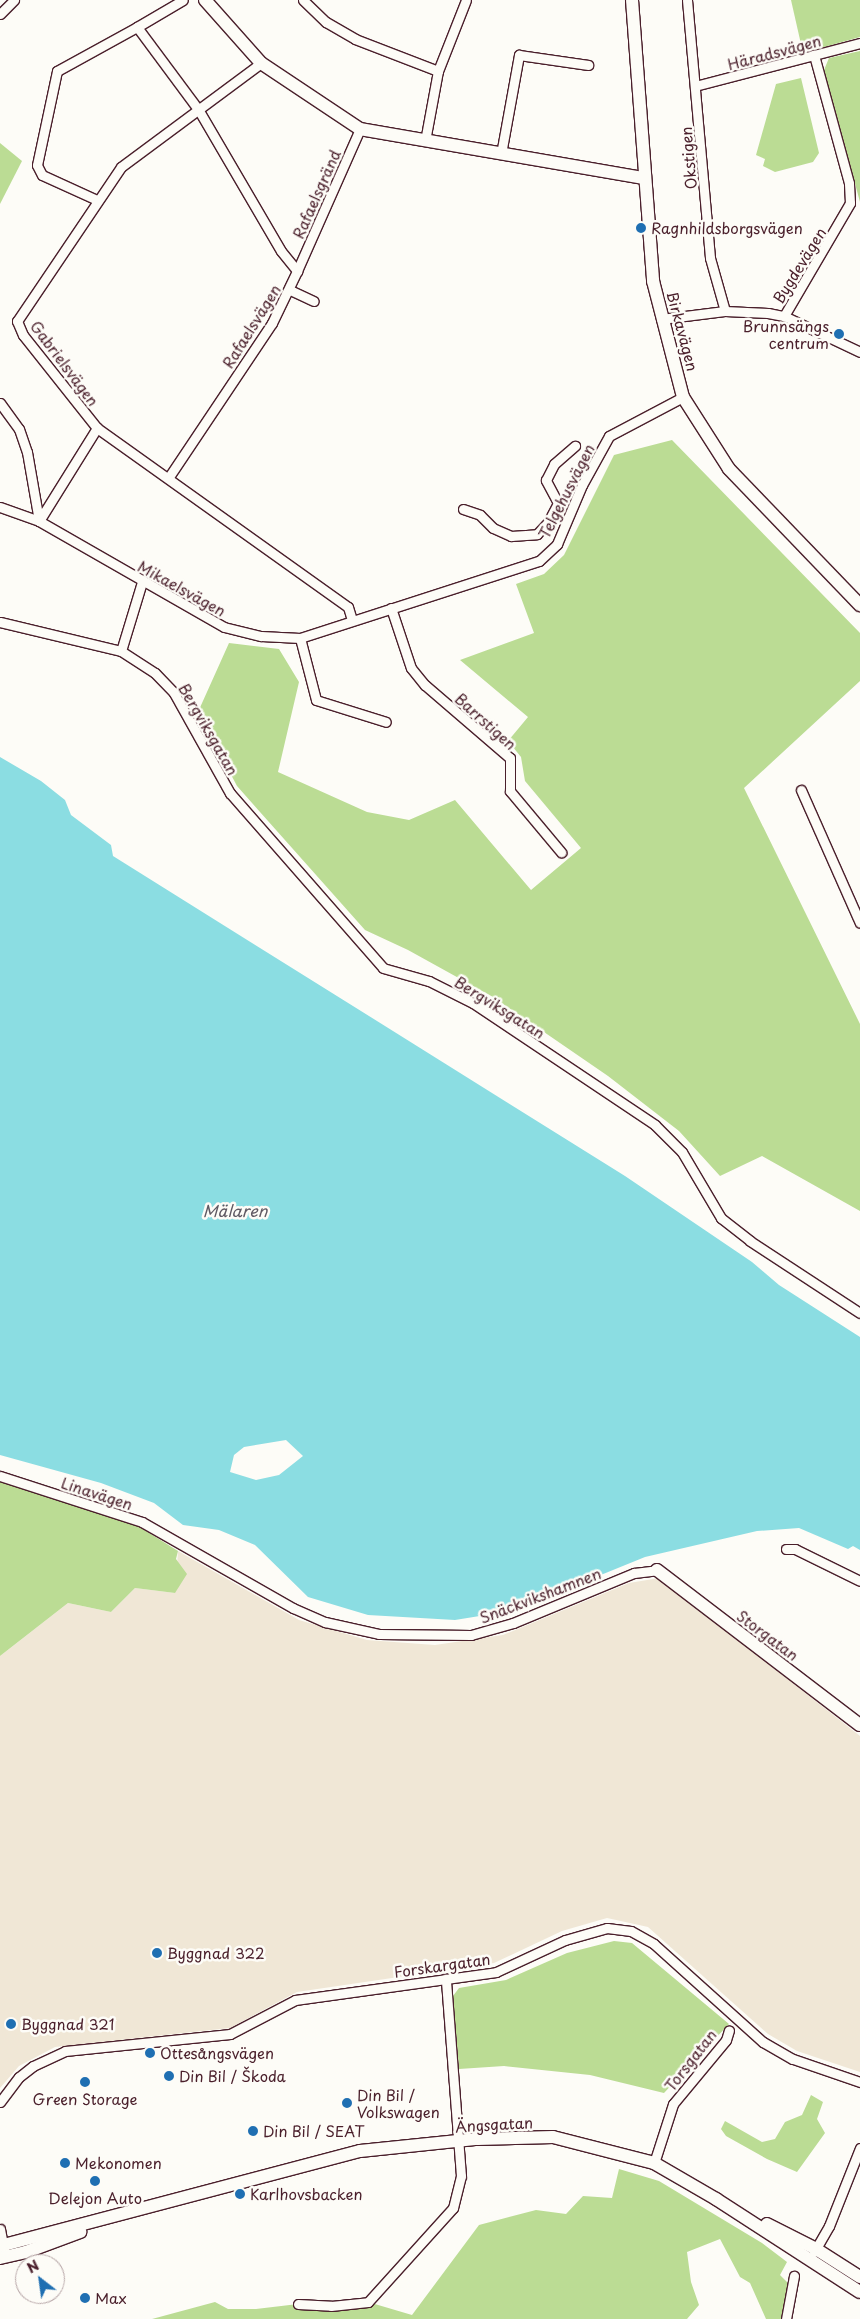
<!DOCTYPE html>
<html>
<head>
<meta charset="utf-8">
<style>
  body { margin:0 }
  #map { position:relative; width:860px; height:2319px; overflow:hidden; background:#fdfcf7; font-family:"Playpen Sans",sans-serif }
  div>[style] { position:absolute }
  .built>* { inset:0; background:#f0e7d6 }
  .green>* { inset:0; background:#bbdc94 }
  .water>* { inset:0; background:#8bdde2 }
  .roads { filter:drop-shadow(1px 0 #4a1f2b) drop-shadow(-1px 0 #4a1f2b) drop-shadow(0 1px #4a1f2b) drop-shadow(0 -1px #4a1f2b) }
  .street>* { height:9px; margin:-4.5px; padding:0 4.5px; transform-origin:4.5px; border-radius:4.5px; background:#fdfcf7 }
  .secondary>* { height:12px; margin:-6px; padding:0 6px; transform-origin:6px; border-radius:6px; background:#fdfcf7 }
  .dots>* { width:14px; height:14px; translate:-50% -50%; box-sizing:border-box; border:2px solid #fdfcf7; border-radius:50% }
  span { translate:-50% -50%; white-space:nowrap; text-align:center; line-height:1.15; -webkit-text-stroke:5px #fdfcf7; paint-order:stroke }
  .street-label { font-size:15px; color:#4a1f2b }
  .poi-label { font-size:15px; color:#4a1f2b }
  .left { translate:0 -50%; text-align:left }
  .right { translate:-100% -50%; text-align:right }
  .water-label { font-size:16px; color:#5e5862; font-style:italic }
  .north { position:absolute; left:15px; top:2254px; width:50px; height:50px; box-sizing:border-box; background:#fdfcf7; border:1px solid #b5a4a5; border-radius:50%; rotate:330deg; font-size:14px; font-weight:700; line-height:20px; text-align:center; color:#4a1f2b }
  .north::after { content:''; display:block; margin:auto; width:18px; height:22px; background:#1f6fb2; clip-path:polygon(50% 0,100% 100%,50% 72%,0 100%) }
</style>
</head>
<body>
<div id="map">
  <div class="built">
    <i style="clip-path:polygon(178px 1551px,299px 1620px,367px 1640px,435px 1645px,503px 1635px,629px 1583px,659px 1578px,860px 1736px,860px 2072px,797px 2051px,768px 2034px,648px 1927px,607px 1918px,562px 1931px,494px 1963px,297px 1992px,230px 2028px,55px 2047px,19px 2066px,0 2088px,0 1656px,68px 1603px,111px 1612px,135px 1588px,175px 1593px)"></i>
  </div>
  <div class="green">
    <i style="clip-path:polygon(791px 0,860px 0,860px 37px,803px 53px)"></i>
    <i style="clip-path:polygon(860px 51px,860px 202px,824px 70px,829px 58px)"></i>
    <i style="clip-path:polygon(801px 78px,819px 153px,813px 162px,775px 172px,763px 166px,765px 159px,756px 155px,776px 84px)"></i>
    <i style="clip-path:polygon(0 143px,22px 161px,0 204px)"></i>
    <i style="clip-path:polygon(672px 440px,860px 633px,860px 681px,744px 788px,860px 1024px,860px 1211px,762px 1156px,720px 1176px,679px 1131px,608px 1076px,493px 997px,408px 950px,365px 930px,237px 786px,198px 712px,229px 643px,279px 649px,299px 682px,278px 772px,367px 812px,409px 820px,455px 800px,531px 890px,581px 848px,525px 781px,521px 757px,508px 741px,528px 717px,460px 660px,534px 633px,516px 584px,544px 574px,564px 555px,614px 455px)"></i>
    <i style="clip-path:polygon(0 1481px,106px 1512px,138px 1526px,178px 1551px,176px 1559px,187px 1574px,175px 1593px,135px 1588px,111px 1612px,68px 1603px,0 1656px)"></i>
    <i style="clip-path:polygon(614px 1941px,632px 1943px,729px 2024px,664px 2093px,590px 2075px,504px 2066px,459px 2069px,453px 1996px,459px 1988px,506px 1980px,567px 1953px)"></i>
    <i style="clip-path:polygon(811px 2095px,823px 2102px,817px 2119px,825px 2133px,797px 2172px,767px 2159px,726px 2136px,721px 2129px,725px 2121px,762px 2142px,775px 2139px,785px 2122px,802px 2115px)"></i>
    <i style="clip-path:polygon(619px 2169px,659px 2181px,762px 2243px,787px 2262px,780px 2275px,789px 2284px,783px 2319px,766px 2319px,750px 2283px,740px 2277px,720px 2239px,687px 2252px,691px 2282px,699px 2305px,687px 2319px,152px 2319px,215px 2302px,228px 2309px,256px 2309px,298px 2304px,368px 2302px,412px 2315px,479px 2225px,536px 2210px,566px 2214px,583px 2196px,612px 2198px)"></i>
  </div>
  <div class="water">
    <i style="clip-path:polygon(evenodd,0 757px,41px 781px,65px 800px,71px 815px,111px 845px,113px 856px,625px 1176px,752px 1262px,779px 1285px,860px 1337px,860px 1550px,853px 1546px,848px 1549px,799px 1528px,757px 1531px,645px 1557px,527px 1605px,492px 1614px,455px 1620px,368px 1615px,308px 1597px,255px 1545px,219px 1530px,183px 1525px,154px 1503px,101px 1483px,0 1455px,0 757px,286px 1440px,303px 1456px,279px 1475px,256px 1480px,230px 1472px,234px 1455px,244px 1447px,286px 1440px)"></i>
  </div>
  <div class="roads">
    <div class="street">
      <i style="left:303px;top:0;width:32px;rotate:44deg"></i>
      <i style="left:326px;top:22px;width:34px;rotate:30deg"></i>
      <i style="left:355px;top:39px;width:89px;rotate:21.1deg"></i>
      <i style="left:687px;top:0;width:259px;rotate:84.9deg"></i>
      <i style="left:710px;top:258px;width:55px;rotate:74.2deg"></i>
      <i style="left:0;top:14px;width:20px;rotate:-45deg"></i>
      <i style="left:137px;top:27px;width:53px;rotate:-30.4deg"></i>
      <i style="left:261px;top:63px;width:174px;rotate:143.4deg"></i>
      <i style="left:121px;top:167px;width:186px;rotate:124deg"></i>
      <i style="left:17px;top:321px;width:15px;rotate:67deg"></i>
      <i style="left:23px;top:335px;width:119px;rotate:51.5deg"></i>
      <i style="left:97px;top:428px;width:308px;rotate:35.5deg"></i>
      <i style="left:348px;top:607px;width:14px;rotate:73deg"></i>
      <i style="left:695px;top:86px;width:171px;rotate:-14.6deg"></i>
      <i style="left:425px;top:141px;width:71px;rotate:-79.5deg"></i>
      <i style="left:438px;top:71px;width:76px;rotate:-68.5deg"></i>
      <i style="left:501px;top:154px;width:101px;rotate:-79.7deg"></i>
      <i style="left:519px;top:55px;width:70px;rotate:8.2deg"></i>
      <i style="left:97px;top:200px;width:60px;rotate:-155.6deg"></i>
      <i style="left:42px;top:175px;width:11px;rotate:-117deg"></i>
      <i style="left:37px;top:165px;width:96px;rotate:-78deg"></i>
      <i style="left:57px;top:71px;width:91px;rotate:-28.8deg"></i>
      <i style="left:137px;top:27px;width:102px;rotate:53.4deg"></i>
      <i style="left:198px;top:109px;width:164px;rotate:59.7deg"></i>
      <i style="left:281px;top:251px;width:26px;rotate:51deg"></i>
      <i style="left:297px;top:271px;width:58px;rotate:115.7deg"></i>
      <i style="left:272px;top:323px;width:185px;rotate:123.8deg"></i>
      <i style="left:297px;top:271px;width:155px;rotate:-66.1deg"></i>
      <i style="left:290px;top:290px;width:26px;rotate:25deg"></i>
      <i style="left:784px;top:316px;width:131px;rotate:-59.7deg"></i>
      <i style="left:850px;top:203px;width:20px;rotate:-93deg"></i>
      <i style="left:849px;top:183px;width:133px;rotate:-105.3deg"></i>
      <i style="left:661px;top:319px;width:64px;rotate:-7.1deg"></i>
      <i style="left:725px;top:311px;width:43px;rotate:2.7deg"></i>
      <i style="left:768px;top:313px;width:16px;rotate:11deg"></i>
      <i style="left:784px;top:316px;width:84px;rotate:25.3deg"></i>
      <i style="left:0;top:403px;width:32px;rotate:54deg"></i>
      <i style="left:19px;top:429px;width:24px;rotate:71deg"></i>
      <i style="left:27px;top:452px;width:70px;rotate:80.1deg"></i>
      <i style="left:0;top:507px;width:41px;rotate:19.7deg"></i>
      <i style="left:39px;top:521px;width:213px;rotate:29.8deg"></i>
      <i style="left:224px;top:627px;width:38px;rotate:14deg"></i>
      <i style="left:261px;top:636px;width:39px;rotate:3deg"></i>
      <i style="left:300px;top:638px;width:251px;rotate:-17.9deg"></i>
      <i style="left:539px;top:561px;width:25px;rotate:-43deg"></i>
      <i style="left:557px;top:544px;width:64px;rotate:-67deg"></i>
      <i style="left:582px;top:485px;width:56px;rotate:-61.1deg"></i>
      <i style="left:609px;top:436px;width:84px;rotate:-27.8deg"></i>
      <i style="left:463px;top:509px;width:18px;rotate:19deg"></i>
      <i style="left:480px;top:515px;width:18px;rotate:45deg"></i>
      <i style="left:493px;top:528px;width:20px;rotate:24deg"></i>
      <i style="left:511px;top:536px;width:26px;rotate:-4deg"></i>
      <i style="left:537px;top:534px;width:16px;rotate:-47deg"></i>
      <i style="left:548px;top:522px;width:21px;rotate:-62deg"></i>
      <i style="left:558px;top:503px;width:26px;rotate:-118deg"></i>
      <i style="left:546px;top:480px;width:18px;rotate:-63deg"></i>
      <i style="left:554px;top:464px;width:28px;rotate:-41deg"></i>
      <i style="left:39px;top:521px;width:110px;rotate:-58.1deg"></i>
      <i style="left:391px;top:608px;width:63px;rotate:71.6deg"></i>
      <i style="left:411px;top:668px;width:22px;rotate:51deg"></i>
      <i style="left:425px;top:685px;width:112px;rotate:40.7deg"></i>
      <i style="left:510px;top:758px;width:33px;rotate:90deg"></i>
      <i style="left:510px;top:791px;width:80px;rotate:50.1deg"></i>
      <i style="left:0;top:622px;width:124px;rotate:13.5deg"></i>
      <i style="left:121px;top:651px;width:40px;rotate:32.9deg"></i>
      <i style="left:155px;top:673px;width:28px;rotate:46deg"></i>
      <i style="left:174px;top:693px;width:115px;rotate:60.8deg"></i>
      <i style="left:230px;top:793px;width:232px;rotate:48.8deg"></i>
      <i style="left:383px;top:968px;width:48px;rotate:15.8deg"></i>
      <i style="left:429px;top:981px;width:49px;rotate:26.6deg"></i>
      <i style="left:473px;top:1003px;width:219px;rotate:33.8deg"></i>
      <i style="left:655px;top:1125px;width:38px;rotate:45deg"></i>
      <i style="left:682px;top:1152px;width:77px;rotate:59.4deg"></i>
      <i style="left:721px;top:1218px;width:37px;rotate:38deg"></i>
      <i style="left:750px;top:1241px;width:131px;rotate:33.2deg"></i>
      <i style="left:300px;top:638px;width:64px;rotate:75.5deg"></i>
      <i style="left:316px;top:700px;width:73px;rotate:17.4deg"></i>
      <i style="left:121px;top:651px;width:72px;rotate:-73.1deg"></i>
      <i style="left:801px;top:790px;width:145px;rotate:66.1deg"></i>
      <i style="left:0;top:1476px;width:149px;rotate:17.9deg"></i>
      <i style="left:142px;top:1522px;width:174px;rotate:29.7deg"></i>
      <i style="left:293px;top:1608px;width:35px;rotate:24deg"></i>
      <i style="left:325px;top:1622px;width:55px;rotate:12.5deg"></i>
      <i style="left:379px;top:1634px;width:92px;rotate:0.6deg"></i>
      <i style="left:471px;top:1635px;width:44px;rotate:-15.9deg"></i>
      <i style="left:513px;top:1623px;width:131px;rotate:-22.5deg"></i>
      <i style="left:634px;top:1573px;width:23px;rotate:-7deg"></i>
      <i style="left:786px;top:1549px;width:9px"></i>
      <i style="left:795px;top:1549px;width:72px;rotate:26.2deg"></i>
      <i style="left:0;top:2102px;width:31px;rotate:-53deg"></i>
      <i style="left:19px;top:2077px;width:18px;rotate:-38deg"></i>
      <i style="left:33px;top:2066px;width:35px;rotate:-25deg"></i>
      <i style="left:65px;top:2051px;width:166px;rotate:-5.9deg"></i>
      <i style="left:230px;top:2034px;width:73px;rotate:-27.6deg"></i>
      <i style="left:295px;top:2000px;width:203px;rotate:-7.9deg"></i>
      <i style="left:496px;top:1972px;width:76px;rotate:-24.9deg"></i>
      <i style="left:565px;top:1940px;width:44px;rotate:-15.9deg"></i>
      <i style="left:607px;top:1928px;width:24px;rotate:7deg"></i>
      <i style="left:631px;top:1931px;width:26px;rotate:29deg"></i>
      <i style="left:654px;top:1944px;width:147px;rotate:42deg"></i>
      <i style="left:763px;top:2042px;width:34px;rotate:30deg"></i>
      <i style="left:793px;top:2059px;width:71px;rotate:18.9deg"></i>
      <i style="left:654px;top:2163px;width:62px;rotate:-72.1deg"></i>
      <i style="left:673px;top:2104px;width:83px;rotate:-50.4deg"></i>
      <i style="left:726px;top:2040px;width:10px;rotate:-73deg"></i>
      <i style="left:0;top:2229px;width:21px;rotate:79deg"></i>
      <i style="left:814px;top:2252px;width:30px;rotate:-60deg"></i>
      <i style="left:829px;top:2226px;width:84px;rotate:-68.3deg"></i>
      <i style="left:298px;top:2304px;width:33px;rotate:3deg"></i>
      <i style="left:331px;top:2306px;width:37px;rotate:-6deg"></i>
      <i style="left:368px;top:2302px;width:127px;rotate:-47.9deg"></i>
      <i style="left:453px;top:2208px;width:33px;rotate:-76deg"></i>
      <i style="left:461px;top:2176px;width:198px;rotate:-94.4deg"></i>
      <i style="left:786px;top:2319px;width:44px;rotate:-79.5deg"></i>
    </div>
    <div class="secondary">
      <i style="left:205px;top:0;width:84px;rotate:48.4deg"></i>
      <i style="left:261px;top:63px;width:119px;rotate:33.7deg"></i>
      <i style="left:360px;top:129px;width:288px;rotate:9.8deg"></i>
      <i style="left:632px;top:0;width:282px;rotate:85.7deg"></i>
      <i style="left:653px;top:281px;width:120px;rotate:75.5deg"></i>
      <i style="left:683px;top:397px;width:85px;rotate:57.4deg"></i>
      <i style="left:729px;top:469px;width:189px;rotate:46.1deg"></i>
      <i style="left:657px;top:1570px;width:255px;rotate:37.4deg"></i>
      <i style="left:767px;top:2224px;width:55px;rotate:27deg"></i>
      <i style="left:816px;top:2249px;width:52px;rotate:32.5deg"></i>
      <i style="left:0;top:2246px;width:372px;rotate:-14.8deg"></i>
      <i style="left:360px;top:2151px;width:118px;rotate:-5.9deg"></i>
      <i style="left:477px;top:2139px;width:76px;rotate:-1.5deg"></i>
      <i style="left:553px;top:2137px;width:104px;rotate:14.4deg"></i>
      <i style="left:654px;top:2163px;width:72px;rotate:30.1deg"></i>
      <i style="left:716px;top:2199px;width:171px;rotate:32.9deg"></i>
      <i style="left:0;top:2258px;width:27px;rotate:-13deg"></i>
      <i style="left:26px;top:2252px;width:58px;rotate:-20.3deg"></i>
    </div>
  </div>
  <div class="dots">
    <i style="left:641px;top:228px;background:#1f6fb2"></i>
    <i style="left:839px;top:334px;background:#1f6fb2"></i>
    <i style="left:157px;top:1953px;background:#1f6fb2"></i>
    <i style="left:11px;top:2024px;background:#1f6fb2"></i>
    <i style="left:150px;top:2053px;background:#1f6fb2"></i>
    <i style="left:169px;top:2076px;background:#1f6fb2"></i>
    <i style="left:85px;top:2082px;background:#1f6fb2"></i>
    <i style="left:347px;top:2103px;background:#1f6fb2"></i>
    <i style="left:253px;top:2131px;background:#1f6fb2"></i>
    <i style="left:65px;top:2163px;background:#1f6fb2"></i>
    <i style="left:95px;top:2181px;background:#1f6fb2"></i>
    <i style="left:240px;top:2194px;background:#1f6fb2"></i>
    <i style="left:85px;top:2298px;background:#1f6fb2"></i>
  </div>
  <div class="street-label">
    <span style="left:774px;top:52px;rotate:-15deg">Häradsvägen</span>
    <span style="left:688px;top:158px;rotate:-95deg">Okstigen</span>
    <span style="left:316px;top:194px;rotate:-66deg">Rafaelsgränd</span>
    <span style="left:799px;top:265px;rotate:-58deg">Bygdevägen</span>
    <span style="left:251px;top:326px;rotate:-58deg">Rafaelsvägen</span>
    <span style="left:683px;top:331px;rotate:75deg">Birkavägen</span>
    <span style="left:65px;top:363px;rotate:53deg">Gabrielsvägen</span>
    <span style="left:566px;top:491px;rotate:-63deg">Telgehusvägen</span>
    <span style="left:182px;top:588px;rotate:29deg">Mikaelsvägen</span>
    <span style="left:486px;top:721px;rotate:42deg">Barrstigen</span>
    <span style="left:209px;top:729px;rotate:60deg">Bergviksgatan</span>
    <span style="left:500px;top:1007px;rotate:32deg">Bergviksgatan</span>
    <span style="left:97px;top:1493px;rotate:18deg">Linavägen</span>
    <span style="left:540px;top:1595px;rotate:-21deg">Snäckvikshamnen</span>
    <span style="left:768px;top:1635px;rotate:37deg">Storgatan</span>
    <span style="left:442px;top:1965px;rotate:-8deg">Forskargatan</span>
    <span style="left:690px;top:2060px;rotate:-52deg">Torsgatan</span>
    <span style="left:494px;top:2124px;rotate:-3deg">Ängsgatan</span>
  </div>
  <div class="poi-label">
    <span class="left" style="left:651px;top:228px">Ragnhildsborgsvägen</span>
    <span class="right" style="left:829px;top:334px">Brunnsängs<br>centrum</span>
    <span class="left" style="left:167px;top:1953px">Byggnad 322</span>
    <span class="left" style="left:21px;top:2024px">Byggnad 321</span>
    <span class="left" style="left:160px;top:2053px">Ottesångsvägen</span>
    <span class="left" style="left:179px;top:2076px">Din Bil / Škoda</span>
    <span class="left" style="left:357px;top:2103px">Din Bil /<br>Volkswagen</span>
    <span style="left:85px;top:2099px">Green Storage</span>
    <span class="left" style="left:263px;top:2131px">Din Bil / SEAT</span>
    <span class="left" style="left:75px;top:2163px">Mekonomen</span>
    <span class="left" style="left:250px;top:2194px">Karlhovsbacken</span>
    <span style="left:95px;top:2198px">Delejon Auto</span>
    <span class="left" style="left:95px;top:2298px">Max</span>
  </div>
  <div class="water-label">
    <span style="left:235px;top:1210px">Mälaren</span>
  </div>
  <div class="north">N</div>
</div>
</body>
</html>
